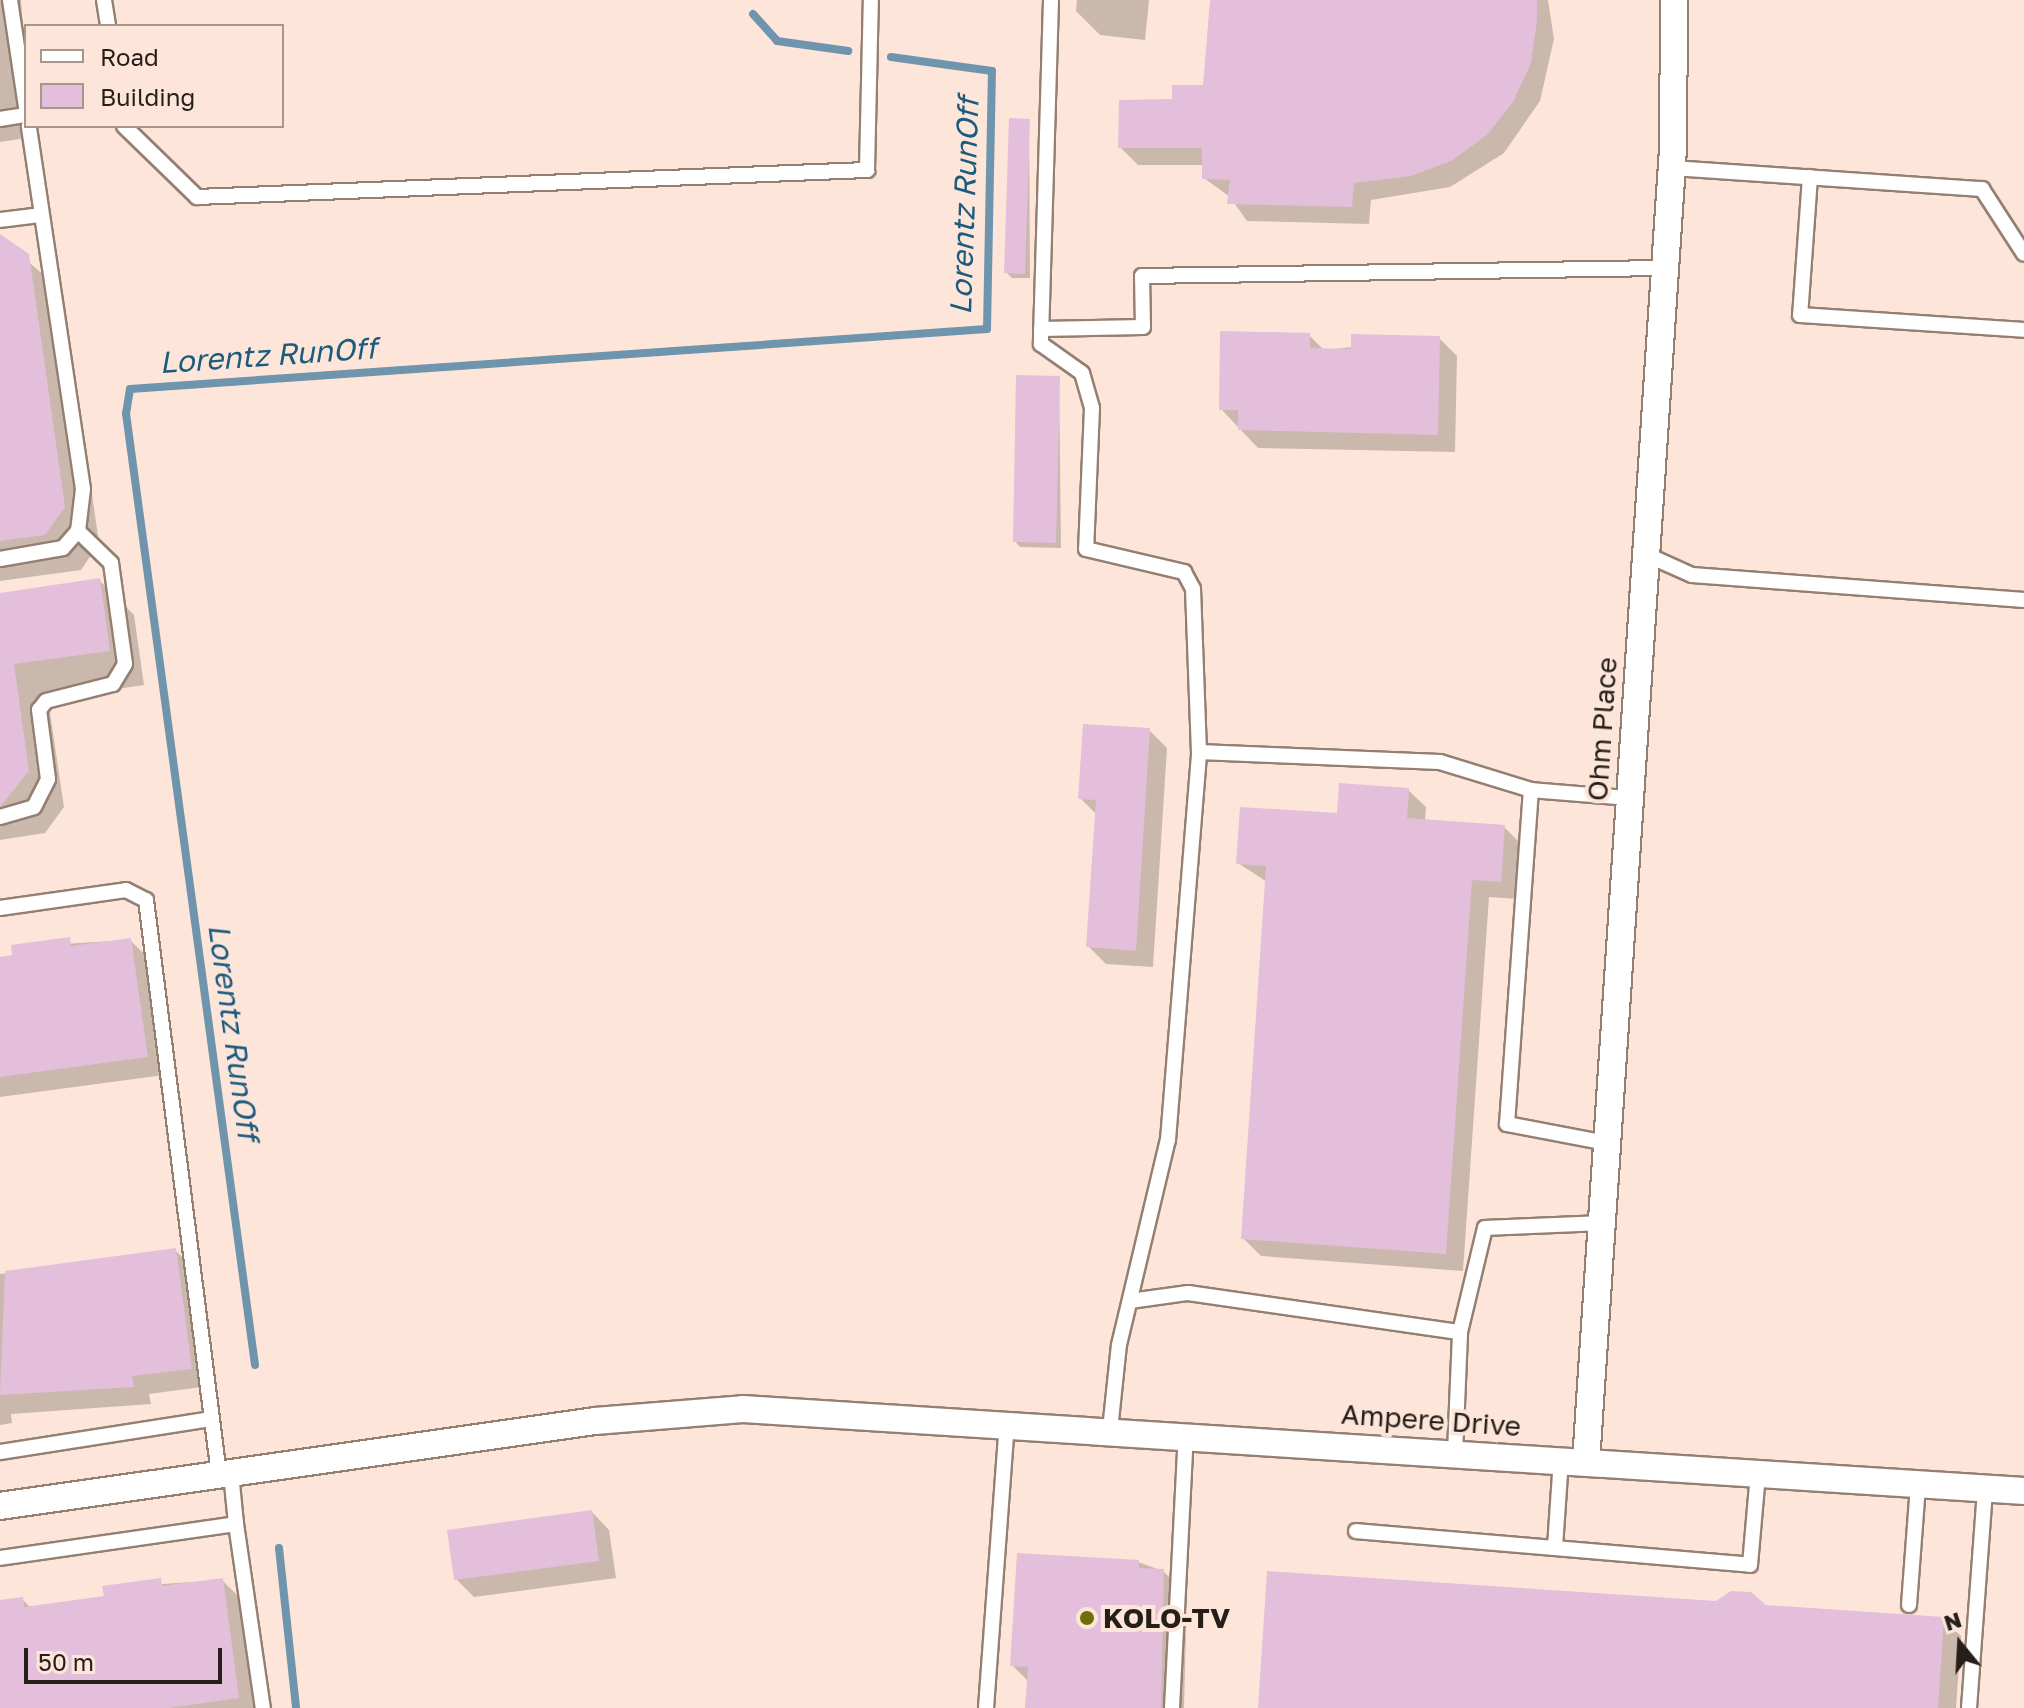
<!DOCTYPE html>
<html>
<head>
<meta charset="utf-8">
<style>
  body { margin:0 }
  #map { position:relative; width:2024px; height:1708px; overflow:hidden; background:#fde6d9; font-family:"Golos Text",sans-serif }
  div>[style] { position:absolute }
  .shadow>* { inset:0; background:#0003 }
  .stream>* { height:8px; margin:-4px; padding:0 4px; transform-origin:4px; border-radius:4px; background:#6f94ae }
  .building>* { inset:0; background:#e3bfdc }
  .roads { filter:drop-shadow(2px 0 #947f73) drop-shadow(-2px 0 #947f73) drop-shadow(0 2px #947f73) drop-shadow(0 -2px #947f73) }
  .service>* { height:14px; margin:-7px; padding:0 7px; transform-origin:7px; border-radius:7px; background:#fff }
  .minor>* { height:26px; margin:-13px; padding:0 13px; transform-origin:13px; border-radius:13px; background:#fff }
  .dots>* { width:22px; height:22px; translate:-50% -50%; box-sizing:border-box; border:4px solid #fde6d9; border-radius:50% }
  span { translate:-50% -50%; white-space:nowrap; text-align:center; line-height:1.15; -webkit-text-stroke:8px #fde6d9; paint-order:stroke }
  .street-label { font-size:28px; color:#261e19 }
  .poi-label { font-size:28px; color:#261e19; font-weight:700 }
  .left { translate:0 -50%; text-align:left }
  .water-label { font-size:30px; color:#1c5a7e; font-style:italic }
  .legend { position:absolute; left:24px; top:24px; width:260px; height:104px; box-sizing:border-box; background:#fde6d9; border:2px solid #a7968c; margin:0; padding:10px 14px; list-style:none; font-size:24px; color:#261e19 }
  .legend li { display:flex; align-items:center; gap:16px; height:40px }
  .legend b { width:40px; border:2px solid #a7968c }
  .north { position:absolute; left:1920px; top:1604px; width:80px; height:80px; -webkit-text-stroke:6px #fde6d9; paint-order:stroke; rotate:342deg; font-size:22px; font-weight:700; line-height:32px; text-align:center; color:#261e19 }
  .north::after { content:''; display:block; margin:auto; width:28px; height:36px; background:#261e19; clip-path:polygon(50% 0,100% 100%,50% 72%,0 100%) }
  .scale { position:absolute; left:24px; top:1648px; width:198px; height:36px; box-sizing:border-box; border:4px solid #261e19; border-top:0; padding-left:10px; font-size:24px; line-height:28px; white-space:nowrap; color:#261e19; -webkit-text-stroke:6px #fde6d9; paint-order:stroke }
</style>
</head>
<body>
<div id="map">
  <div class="shadow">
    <i style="clip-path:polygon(0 0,21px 0,30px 126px,20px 139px,0 142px)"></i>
    <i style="clip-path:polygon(1077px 0,1149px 0,1145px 40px,1100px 35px,1076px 11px)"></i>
    <i style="clip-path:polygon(1214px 0,1548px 0,1554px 39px,1540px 101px,1504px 153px,1450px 187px,1371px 200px,1369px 224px,1247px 221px,1230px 197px,1204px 178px,1204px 165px,1138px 165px,1120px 147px,1174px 101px,1205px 87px)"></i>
    <i style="clip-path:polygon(1029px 121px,1030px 278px,1012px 278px,1006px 272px)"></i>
    <i style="clip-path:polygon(0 237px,63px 292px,99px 543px,81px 570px,0 581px)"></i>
    <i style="clip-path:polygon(1309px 335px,1324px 350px,1439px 338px,1457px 356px,1455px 452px,1258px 448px,1221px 409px)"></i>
    <i style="clip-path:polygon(1059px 378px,1061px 548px,1020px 547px,1015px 541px)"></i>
    <i style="clip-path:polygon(99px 580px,134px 615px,144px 685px,48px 699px,64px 807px,45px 833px,0 840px,0 595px)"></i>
    <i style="clip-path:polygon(1149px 730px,1167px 748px,1153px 967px,1106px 964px,1088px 946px,1097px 815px,1080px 798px)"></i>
    <i style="clip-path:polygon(1408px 790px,1426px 807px,1425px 821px,1504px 827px,1522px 845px,1518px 899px,1489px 897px,1463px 1271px,1261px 1256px,1243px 1238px,1267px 882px,1238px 863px)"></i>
    <i style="clip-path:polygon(130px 940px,148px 958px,164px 1075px,0 1097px,0 959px,14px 957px,13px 947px)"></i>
    <i style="clip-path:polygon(175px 1250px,193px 1268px,209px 1386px,149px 1394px,151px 1404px,11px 1414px,12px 1423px,0 1425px,0 1274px)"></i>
    <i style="clip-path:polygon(592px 1512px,609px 1530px,616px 1578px,474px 1597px,456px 1579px)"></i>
    <i style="clip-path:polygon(1138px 1562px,1163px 1571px,1187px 1595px,1184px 1708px,1027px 1708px,1029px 1682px,1012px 1665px)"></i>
    <i style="clip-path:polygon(222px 1580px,240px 1598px,254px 1708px,0 1708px,0 1602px,22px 1599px,31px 1608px,106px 1598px,104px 1588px)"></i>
    <i style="clip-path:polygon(1765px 1607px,1943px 1619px,1961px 1636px,1956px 1708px,1260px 1708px)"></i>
  </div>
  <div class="stream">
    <i style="left:753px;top:14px;width:36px;rotate:48deg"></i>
    <i style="left:777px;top:41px;width:72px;rotate:8deg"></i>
    <i style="left:255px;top:1365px;width:960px;rotate:-97.72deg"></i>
    <i style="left:126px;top:414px;width:25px;rotate:-81deg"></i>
    <i style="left:130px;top:389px;width:859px;rotate:-4deg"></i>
    <i style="left:987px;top:329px;width:258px;rotate:-88.9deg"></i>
    <i style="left:992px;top:71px;width:102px;rotate:-172.1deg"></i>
    <i style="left:279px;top:1548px;width:161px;rotate:83.9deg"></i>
  </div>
  <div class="building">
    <i style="clip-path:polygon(1210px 0,1537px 0,1537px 20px,1531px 63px,1513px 102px,1487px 135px,1451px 161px,1411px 176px,1354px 183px,1352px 207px,1227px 204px,1230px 180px,1202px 179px,1202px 148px,1118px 148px,1119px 100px,1172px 99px,1172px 85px,1203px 85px)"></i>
    <i style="clip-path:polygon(1009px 118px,1030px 119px,1025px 274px,1004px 273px)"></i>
    <i style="clip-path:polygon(0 234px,29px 254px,65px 507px,45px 535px,0 541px)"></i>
    <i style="clip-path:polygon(1220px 331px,1310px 333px,1310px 348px,1351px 349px,1351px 334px,1440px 336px,1438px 435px,1238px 430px,1238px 410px,1219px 410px)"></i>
    <i style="clip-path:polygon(1016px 375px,1060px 376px,1056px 543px,1013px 542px)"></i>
    <i style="clip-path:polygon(100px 578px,110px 651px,14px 664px,29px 771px,0 807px,0 593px)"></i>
    <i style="clip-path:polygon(1083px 724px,1150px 728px,1136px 951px,1086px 947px,1096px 800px,1078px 799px)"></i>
    <i style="clip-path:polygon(1339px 783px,1409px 788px,1407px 818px,1505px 825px,1501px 882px,1472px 880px,1446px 1254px,1241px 1239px,1266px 866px,1236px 864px,1240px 807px,1337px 813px)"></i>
    <i style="clip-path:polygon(70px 937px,71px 946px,131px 938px,148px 1057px,0 1077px,0 957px,12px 955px,11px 945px)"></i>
    <i style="clip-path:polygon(176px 1248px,192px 1369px,132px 1376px,134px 1387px,0 1395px,5px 1271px)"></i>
    <i style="clip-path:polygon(592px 1510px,599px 1561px,454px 1580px,447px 1530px)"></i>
    <i style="clip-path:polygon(1017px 1553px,1139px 1560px,1139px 1568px,1164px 1569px,1161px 1708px,1025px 1708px,1028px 1667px,1010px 1666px)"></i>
    <i style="clip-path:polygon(1267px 1571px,1716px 1601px,1731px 1591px,1751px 1592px,1766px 1605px,1944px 1617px,1938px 1708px,1258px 1708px)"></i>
    <i style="clip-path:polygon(161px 1578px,162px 1586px,223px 1578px,239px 1698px,169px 1708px,0 1708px,0 1600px,23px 1597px,24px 1607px,104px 1596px,102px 1586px)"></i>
  </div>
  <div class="roads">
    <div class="service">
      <i style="left:10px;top:0;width:108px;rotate:81.5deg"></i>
      <i style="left:104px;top:0;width:26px;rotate:81deg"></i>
      <i style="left:1051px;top:0;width:344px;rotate:91.7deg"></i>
      <i style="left:1041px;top:344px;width:50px;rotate:35.3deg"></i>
      <i style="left:1082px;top:373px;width:36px;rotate:74deg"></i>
      <i style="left:1092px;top:408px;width:141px;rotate:92.4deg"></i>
      <i style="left:1086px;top:549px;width:101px;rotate:13.2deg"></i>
      <i style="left:1184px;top:572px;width:19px;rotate:62deg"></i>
      <i style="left:1193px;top:589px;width:163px;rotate:87.9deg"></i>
      <i style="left:0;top:119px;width:26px;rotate:-9deg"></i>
      <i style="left:124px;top:126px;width:102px;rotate:44.2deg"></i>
      <i style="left:197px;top:197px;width:671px;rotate:-2.31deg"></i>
      <i style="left:867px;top:170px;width:170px;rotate:-88.7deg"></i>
      <i style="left:1672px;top:168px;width:311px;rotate:3.9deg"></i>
      <i style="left:1982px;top:189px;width:77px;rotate:57.1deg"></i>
      <i style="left:1810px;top:177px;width:138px;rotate:94.1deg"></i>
      <i style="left:1800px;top:315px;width:225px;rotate:3.8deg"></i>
      <i style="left:0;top:220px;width:41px;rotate:-7deg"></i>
      <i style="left:1041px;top:329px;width:102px;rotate:-1.1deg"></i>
      <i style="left:1143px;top:327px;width:51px;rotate:-91.1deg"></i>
      <i style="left:1142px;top:276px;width:523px;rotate:-0.88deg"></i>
      <i style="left:1645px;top:554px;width:51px;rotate:24.1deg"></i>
      <i style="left:1692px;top:575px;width:333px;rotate:4.3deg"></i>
      <i style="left:0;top:559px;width:64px;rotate:-9.9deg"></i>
      <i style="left:63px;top:548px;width:23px;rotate:-49deg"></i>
      <i style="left:78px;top:531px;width:42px;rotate:-83.2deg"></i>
      <i style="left:83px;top:489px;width:367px;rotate:-98.5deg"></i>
      <i style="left:0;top:817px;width:35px;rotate:-16deg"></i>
      <i style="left:34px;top:807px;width:31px;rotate:-63deg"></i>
      <i style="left:48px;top:779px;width:70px;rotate:-97.4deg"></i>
      <i style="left:39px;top:710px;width:11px;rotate:-52deg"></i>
      <i style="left:46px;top:701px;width:69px;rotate:-14.2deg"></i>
      <i style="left:113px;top:684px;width:23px;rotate:-59deg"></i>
      <i style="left:125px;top:664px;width:102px;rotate:-97.9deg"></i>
      <i style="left:111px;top:563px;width:46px;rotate:-135.9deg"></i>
      <i style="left:0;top:908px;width:127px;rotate:-8.1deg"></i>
      <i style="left:126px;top:890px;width:22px;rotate:27deg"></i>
      <i style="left:146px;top:900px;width:580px;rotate:82.76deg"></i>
      <i style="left:1607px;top:1143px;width:102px;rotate:-169.2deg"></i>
      <i style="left:1507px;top:1124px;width:335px;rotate:-85.9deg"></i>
      <i style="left:1531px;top:790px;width:98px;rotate:4.7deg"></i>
      <i style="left:1130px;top:1301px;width:59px;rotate:-7.9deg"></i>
      <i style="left:1188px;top:1293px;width:275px;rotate:8.2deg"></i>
      <i style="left:1110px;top:1430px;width:85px;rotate:-84deg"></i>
      <i style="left:1119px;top:1345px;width:211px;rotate:-76.6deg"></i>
      <i style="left:1168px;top:1140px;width:389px;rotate:-85.4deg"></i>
      <i style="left:1199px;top:752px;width:241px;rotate:2.4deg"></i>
      <i style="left:1440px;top:762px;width:95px;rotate:17.1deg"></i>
      <i style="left:0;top:1452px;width:214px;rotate:-8.9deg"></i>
      <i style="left:1455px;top:1453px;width:121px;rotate:-87.6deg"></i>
      <i style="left:1460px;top:1332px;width:107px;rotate:-76.5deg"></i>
      <i style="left:1485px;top:1228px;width:117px;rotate:-2.4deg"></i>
      <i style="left:231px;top:1473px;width:51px;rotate:84.4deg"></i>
      <i style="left:1356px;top:1531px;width:395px;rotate:4.9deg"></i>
      <i style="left:1750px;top:1565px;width:91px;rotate:-85deg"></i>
      <i style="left:1555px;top:1547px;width:87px;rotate:-86.1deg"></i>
      <i style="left:0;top:1558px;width:238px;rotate:-8.2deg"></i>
      <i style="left:236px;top:1524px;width:186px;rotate:81.7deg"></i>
      <i style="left:1909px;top:1605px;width:121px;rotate:-85.7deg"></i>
      <i style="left:986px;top:1708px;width:288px;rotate:-85.8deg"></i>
      <i style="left:1172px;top:1708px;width:272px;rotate:-87.1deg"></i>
      <i style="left:1969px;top:1708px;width:220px;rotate:-85.8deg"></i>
    </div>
    <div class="minor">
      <i style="left:1586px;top:1462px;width:1317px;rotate:-86.21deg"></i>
      <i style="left:1673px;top:148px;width:148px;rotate:-89.6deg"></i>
      <i style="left:0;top:1506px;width:601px;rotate:-8.13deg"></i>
      <i style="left:595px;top:1421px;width:148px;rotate:-4.6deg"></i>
      <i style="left:743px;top:1409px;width:1284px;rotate:3.66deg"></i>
    </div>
  </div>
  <div class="dots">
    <i style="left:1087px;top:1618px;background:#706d0c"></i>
  </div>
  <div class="street-label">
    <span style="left:1602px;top:729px;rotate:-86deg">Ohm Place</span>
    <span style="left:1431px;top:1420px;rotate:4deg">Ampere Drive</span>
  </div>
  <div class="poi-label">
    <span class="left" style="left:1103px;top:1618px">KOLO-TV</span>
  </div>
  <div class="water-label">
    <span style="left:964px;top:206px;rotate:-88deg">Lorentz RunOff</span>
    <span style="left:268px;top:355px;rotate:-4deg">Lorentz RunOff</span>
    <span style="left:234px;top:1032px;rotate:82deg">Lorentz RunOff</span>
  </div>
  <ul class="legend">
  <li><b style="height:10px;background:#fff"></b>Road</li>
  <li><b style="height:22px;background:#e3bfdc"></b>Building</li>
  </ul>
  <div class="north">N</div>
  <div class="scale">50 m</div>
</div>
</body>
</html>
